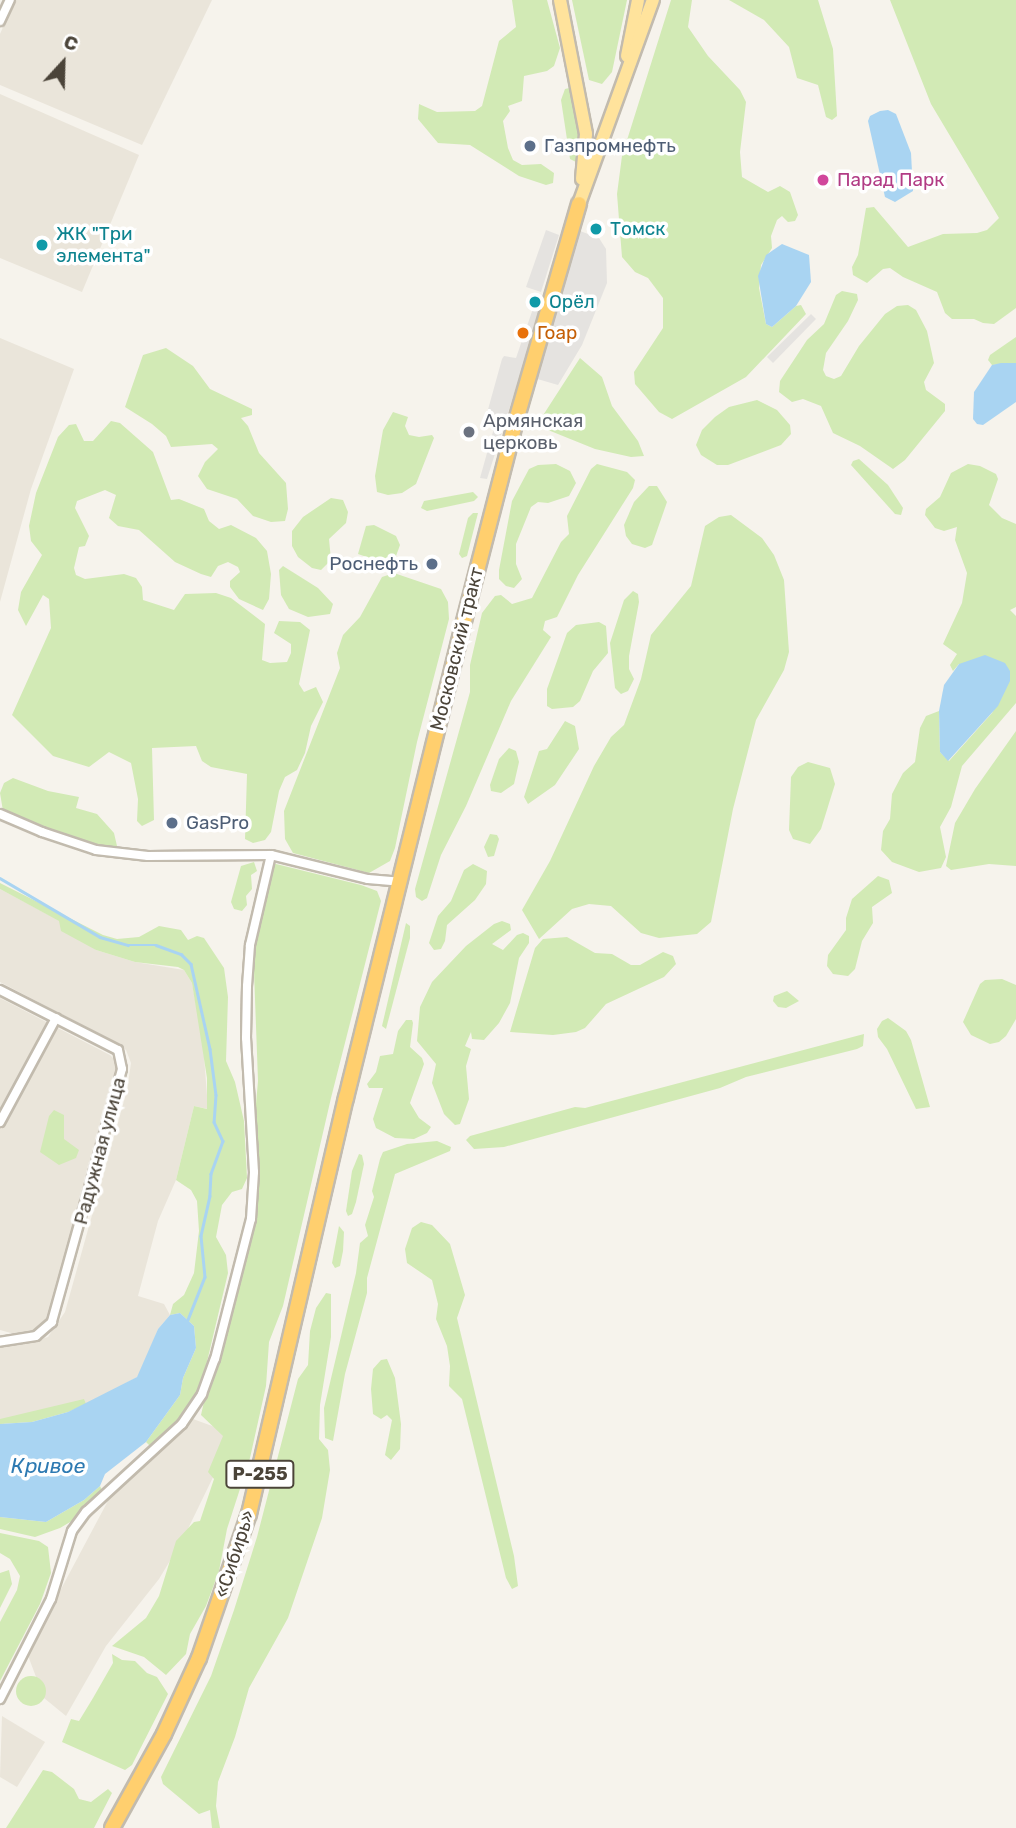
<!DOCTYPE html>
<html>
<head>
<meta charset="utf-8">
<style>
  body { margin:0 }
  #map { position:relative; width:1016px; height:1828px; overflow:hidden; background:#f6f3ec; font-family:Rubik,sans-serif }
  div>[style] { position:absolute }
  .residential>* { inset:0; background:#eae5da }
  .green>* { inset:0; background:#d2eab5 }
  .round { border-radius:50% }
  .parking>* { inset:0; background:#e5e3e0 }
  .water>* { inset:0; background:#a9d4f2 }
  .stream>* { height:2.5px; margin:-1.25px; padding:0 1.25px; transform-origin:1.25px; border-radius:1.25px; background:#a9d4f2 }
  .roads { filter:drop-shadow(2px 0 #c2bbae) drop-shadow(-2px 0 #c2bbae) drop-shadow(0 2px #c2bbae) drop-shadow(0 -2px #c2bbae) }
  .street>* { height:8px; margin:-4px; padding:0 4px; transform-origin:4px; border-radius:4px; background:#fff }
  .primary>* { height:12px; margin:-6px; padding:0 6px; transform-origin:6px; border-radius:6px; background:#ffe39c }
  .highway>* { height:14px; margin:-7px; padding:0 7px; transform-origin:7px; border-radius:7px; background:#ffcf6e }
  .dots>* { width:19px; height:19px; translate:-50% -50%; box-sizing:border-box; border:4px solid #fff; border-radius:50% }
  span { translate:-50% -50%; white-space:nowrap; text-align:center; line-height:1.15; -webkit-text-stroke:7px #fff; paint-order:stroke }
  .shield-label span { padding:2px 5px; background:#fff; border:2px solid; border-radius:5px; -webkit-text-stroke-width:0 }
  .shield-label { font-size:18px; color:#4b4439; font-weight:700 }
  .service-label { font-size:19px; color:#4e5e75 }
  .left { translate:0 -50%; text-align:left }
  .right { translate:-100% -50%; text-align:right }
  .hotel-label { font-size:19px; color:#b23c85 }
  .culture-label { font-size:19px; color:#0d838f }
  .food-label { font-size:19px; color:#c56008 }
  .worship-label { font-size:19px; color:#5b616d }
  .street-label { font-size:19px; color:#4b4439 }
  .water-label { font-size:21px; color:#2e7ab2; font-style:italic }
  .north { position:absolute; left:28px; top:28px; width:70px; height:70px; -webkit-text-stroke:5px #fff; paint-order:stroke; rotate:22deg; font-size:19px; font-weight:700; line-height:28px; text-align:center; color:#4b4439 }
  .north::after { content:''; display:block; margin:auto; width:24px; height:32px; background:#4b4439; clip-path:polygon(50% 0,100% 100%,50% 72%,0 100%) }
</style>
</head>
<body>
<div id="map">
  <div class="residential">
    <i style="clip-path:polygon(15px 0,212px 0,142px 145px,0 85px,0 34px)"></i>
    <i style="clip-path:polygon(0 94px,139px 155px,82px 292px,0 258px)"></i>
    <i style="clip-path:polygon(0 338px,74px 369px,31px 489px,0 602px)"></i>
    <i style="clip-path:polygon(0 889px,60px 921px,96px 950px,135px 962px,184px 970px,192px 983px,203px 1043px,208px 1109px,194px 1106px,176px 1180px,158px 1221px,138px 1296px,164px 1304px,170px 1315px,158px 1329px,142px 1370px,137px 1377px,99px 1398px,68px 1412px,0 1424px,0 1345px,24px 1344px,48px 1337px,65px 1312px,127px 1090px,131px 1063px,126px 1050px,117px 1043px,0 982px)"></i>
    <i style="clip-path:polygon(0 998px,110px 1055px,117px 1062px,54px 1308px,49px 1319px,36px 1333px,22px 1336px,0 1330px)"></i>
    <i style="clip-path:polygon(193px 1419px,234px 1434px,183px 1539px,159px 1579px,106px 1646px,66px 1716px,44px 1698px,27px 1653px,110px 1497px)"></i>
    <i style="clip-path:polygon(2px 1716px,45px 1742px,17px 1787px,0 1777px)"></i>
  </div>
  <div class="green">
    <i style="clip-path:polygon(512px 0,547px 0,560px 48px,554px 66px,547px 71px,524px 76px,522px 101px,508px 106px,510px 111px,503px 121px,508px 148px,513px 160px,522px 165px,541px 164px,554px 173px,553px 183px,546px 185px,519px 176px,470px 145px,438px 143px,418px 119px,419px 104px,437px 112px,475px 111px,482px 106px,499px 41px,516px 27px)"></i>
    <i style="clip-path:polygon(572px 0,627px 0,612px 72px,602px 84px,589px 80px)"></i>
    <i style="clip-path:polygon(671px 0,692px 0,688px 27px,708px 56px,740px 90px,746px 102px,740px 152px,742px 177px,768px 192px,780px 186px,790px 192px,798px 215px,795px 221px,788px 222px,782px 216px,777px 220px,771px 236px,772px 248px,761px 265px,759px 288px,766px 324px,772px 327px,796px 306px,801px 305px,806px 314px,746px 377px,672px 419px,659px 412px,635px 384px,634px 372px,663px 328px,663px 298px,648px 278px,635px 272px,622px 257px,617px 194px,622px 156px)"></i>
    <i style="clip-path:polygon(729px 0,818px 0,833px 49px,837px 116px,832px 120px,826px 117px,818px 85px,797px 78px,789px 47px,764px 20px)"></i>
    <i style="clip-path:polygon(890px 0,1016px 0,1016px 308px,994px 324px,983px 323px,974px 319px,952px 319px,945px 313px,937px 292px,903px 277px,890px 268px,883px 269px,867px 283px,853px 275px,852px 267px,858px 255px,866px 208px,874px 207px,908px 247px,943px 234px,977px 233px,987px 230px,999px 218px,931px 104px)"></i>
    <i style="clip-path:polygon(569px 88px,581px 129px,578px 163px,570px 159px,561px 100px,565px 89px)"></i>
    <i style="clip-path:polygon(842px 291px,857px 294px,858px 300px,848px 321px,826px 353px,823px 370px,826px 376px,834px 379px,841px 376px,859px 346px,885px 314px,897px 306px,908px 305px,916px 310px,927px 331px,934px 363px,924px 382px,926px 390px,945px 404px,945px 411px,905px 460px,893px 469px,860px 446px,833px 433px,821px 406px,803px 399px,792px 402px,779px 392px,780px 381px,807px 340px,824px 324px,836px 295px)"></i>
    <i style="clip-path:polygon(1016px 337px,1016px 363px,992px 365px,988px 360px,990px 355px)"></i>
    <i style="clip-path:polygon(166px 348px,193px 366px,210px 389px,252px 409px,252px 415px,241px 418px,248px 426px,259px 453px,286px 483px,288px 509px,285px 521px,271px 522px,253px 516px,237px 499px,207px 489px,198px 476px,205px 462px,218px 449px,212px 444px,171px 447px,166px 436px,152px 424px,125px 407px,143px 355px)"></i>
    <i style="clip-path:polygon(580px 358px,602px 377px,612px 406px,638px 441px,644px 456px,631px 457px,595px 449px,548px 430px,540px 420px)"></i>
    <i style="clip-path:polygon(757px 400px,777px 410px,790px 425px,791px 434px,781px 445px,728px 465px,717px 465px,701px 455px,696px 445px,702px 430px,715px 417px,729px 407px)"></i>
    <i style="clip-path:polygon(393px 412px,408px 417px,405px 426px,409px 435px,419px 437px,432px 435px,434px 438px,416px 484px,402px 493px,388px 495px,377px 492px,375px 476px,383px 430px)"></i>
    <i style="clip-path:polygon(111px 421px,120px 423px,153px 452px,171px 500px,179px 499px,204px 509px,209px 521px,219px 529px,231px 525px,256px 538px,267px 551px,271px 574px,269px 599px,263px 610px,239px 599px,230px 587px,230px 581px,240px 572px,238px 567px,228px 562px,218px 566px,211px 577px,201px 574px,175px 562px,139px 530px,118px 526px,109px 518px,116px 495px,105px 490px,77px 501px,75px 508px,89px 536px,85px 546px,79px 547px,74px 568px,76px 575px,85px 579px,124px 574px,136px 578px,142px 587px,143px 600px,174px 610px,185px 594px,216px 593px,231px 598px,265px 624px,262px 660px,270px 663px,287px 662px,291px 653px,291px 644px,274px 633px,279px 621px,300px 622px,310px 630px,299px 684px,304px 692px,316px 687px,323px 702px,311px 726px,305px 753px,297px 770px,285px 777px,279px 791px,271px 832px,265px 840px,253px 843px,245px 839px,247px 774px,211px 767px,202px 761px,196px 746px,152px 748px,154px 820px,142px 826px,137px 821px,138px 799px,131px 763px,109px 752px,89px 767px,53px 756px,12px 715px,51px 628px,49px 599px,43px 595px,26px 626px,18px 610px,21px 592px,42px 555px,31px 541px,29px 526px,36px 493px,58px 437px,69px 425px,76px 424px,84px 441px,93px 441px)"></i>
    <i style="clip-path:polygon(859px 459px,888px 485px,903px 508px,901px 515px,895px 514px,851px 465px,853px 461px)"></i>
    <i style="clip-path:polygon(556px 464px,570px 471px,576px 483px,569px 496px,548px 503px,538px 502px,531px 507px,516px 544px,516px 564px,522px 579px,514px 588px,506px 586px,499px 579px,499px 570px,512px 501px,529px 469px,538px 465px)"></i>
    <i style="clip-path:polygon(597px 464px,627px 472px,635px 480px,633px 488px,578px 575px,557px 617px,545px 621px,543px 630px,551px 637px,511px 701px,466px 806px,441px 855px,427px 898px,422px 901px,416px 897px,415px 889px,470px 692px,470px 665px,482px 613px,495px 596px,501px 595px,512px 604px,532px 598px,561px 542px,569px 534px,567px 516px,591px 469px)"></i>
    <i style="clip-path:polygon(968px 464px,980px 466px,996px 474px,998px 479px,989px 505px,1002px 518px,1016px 524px,1016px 607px,1010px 610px,1016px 616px,1016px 703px,962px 766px,951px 807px,940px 827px,946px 857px,941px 868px,919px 872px,892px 862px,881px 850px,883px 831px,890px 819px,892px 794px,903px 773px,915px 762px,920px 728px,926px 716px,939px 711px,940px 752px,949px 761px,992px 713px,1002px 696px,959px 664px,953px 671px,950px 665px,957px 654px,943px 644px,962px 603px,967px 573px,955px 540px,957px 527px,944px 531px,935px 528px,925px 515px,926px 509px,940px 497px,951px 473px)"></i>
    <i style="clip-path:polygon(649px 486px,657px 486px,667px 502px,652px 545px,645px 548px,632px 544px,626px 536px,624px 525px,634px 502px)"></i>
    <i style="clip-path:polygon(473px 492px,478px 497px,474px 501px,427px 511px,421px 508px,424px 501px)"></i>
    <i style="clip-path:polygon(331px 498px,343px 500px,348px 512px,346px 523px,329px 539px,331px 560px,321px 570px,312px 568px,298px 557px,292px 546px,292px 531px,303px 517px)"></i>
    <i style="clip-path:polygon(473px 513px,478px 513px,467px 556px,462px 558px,459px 554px,468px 518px)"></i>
    <i style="clip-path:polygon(731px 515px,762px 538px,774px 555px,784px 580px,789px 652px,784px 670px,756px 720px,733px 809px,711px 922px,697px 934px,659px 938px,641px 933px,611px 906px,589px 904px,572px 909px,539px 939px,522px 910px,550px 861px,594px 766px,611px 737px,624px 725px,641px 679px,651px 635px,691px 586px,705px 526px,719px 517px)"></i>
    <i style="clip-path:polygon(374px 525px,396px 536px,400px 545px,396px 556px,387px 564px,358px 554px,366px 526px)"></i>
    <i style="clip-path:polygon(283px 566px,318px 588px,333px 604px,330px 614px,308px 617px,289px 609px,281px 595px,279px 570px)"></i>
    <i style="clip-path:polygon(394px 573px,441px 589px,448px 602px,449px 619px,417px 742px,395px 848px,390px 861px,369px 873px,293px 853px,285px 839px,284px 811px,340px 668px,337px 653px,343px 635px,360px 617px,382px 577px)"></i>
    <i style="clip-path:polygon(633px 591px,638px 594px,639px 602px,629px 656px,629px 669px,634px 679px,628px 691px,621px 694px,615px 688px,610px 643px,624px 600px)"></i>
    <i style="clip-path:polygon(599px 622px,606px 626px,608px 653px,593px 671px,580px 701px,573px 707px,552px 709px,547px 706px,547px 689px,567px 633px,576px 625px)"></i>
    <i style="clip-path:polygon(565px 721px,575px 726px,579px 749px,555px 785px,528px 804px,524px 797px,539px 751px,547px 749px)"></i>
    <i style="clip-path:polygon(1016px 731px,1016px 866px,989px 864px,951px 870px,946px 866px,955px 823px,975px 789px)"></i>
    <i style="clip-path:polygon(509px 748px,516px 751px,519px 762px,514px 784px,501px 793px,491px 791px,490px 785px,499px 759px)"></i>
    <i style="clip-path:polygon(808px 762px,830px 768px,835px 784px,821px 829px,810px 844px,793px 839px,789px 830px,791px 777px,798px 767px)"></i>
    <i style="clip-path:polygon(13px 778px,48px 791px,79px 797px,76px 808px,97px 814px,114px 833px,117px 846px,115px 849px,73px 838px,3px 811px,0 793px,4px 783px)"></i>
    <i style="clip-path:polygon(490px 834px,497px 835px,499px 839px,494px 856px,488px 857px,484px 847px)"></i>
    <i style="clip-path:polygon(254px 862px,257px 871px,251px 875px,252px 889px,246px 896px,247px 905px,242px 911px,234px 909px,231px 902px,241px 866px)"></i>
    <i style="clip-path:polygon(272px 863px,361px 885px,377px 891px,381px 901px,331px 1098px,283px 1306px,269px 1342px,266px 1386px,250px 1458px,227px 1529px,219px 1571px,206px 1606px,190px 1634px,186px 1654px,166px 1675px,144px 1657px,112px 1646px,146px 1618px,159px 1596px,176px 1541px,194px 1522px,200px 1521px,214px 1479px,208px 1472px,223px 1436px,201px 1415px,257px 1167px,254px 1126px,258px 1081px,253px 944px,262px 874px,265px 867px)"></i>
    <i style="clip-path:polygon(473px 864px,487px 871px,486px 884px,475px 900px,447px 925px,445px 941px,441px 949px,434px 950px,429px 943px,438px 916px,451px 901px,464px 870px)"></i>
    <i style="clip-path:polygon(878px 876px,889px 880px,892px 893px,872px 907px,873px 923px,862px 941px,855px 969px,848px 976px,833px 974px,827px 966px,828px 955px,846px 930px,846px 918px,852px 899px)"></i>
    <i style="clip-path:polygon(0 883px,103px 935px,117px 939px,139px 937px,159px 926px,181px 930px,188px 940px,197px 936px,204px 938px,224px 968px,228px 997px,226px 1061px,235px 1082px,244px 1121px,247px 1178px,242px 1189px,232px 1192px,222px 1205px,216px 1237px,226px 1255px,228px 1273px,206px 1366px,196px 1393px,180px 1417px,150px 1446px,146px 1442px,180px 1395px,183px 1378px,196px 1348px,194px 1326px,180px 1313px,170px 1315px,173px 1304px,184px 1295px,194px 1273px,199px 1231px,197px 1201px,191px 1190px,176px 1180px,194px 1106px,207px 1109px,207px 1078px,192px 983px,184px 970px,178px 967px,135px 962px,96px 950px,61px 931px,59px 921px,0 889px)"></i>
    <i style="clip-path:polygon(502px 921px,510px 924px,511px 930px,492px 944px,503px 950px,517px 935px,523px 933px,529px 936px,529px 943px,519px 958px,510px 1003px,499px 1023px,484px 1040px,472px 1039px,471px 1032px,465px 1046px,471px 1049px,466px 1066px,469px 1099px,460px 1124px,455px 1125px,444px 1114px,432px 1083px,436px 1064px,417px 1041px,420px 1007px,432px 982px,466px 946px,494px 924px)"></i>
    <i style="clip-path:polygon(406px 923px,410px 926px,410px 938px,386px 1029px,382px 1026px)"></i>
    <i style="clip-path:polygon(567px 937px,595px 953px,612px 954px,631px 965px,640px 965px,663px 952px,673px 956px,676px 964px,664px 977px,606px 1004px,585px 1028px,576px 1032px,553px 1035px,510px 1032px,535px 948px,543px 939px)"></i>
    <i style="clip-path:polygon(1002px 979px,1016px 985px,1016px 1019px,1006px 1036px,999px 1042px,990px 1044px,971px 1035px,963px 1022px,980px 984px,985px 980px)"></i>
    <i style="clip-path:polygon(787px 991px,799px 1001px,786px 1008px,778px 1007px,773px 1001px,774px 996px)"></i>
    <i style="clip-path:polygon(888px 1018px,906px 1031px,911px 1040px,930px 1107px,916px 1109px,887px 1049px,878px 1037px,877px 1029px,882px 1021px)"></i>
    <i style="clip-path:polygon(406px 1020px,412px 1020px,413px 1023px,410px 1047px,422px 1058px,424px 1064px,410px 1103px,419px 1118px,431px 1127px,427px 1133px,414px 1139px,395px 1138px,376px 1128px,373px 1119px,383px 1088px,369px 1088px,367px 1084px,376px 1072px,380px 1056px,393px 1054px,398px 1031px)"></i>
    <i style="clip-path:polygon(864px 1034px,863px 1046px,857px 1049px,746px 1077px,720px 1088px,504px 1147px,474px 1149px,466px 1140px,470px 1136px,575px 1107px,585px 1108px)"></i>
    <i style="clip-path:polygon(54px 1110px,64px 1115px,64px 1139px,79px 1150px,76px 1158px,59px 1165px,40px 1152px,49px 1116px)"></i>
    <i style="clip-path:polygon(437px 1141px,451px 1147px,450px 1151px,395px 1174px,367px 1278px,367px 1293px,345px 1374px,333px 1441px,325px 1438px,324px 1408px,356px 1273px,360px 1243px,368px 1236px,365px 1225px,374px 1197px,372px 1191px,380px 1159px,383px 1152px,407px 1144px)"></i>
    <i style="clip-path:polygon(359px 1154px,362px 1155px,364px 1164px,356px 1202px,352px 1214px,348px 1216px,346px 1211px,352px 1171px)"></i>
    <i style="clip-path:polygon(421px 1222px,432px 1225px,450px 1244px,465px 1295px,457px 1318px,514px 1556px,518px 1586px,512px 1589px,506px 1578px,462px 1399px,449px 1386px,450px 1366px,447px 1346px,436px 1319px,438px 1304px,432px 1280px,407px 1263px,405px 1249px,412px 1228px)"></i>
    <i style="clip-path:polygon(339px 1226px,344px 1232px,343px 1251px,340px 1266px,335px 1268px,332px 1263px)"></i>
    <i style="clip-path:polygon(326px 1293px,331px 1294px,331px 1337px,320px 1405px,319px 1439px,328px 1450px,330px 1470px,322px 1518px,288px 1618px,249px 1688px,235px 1737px,218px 1782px,216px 1806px,220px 1828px,212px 1828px,210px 1810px,199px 1814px,163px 1784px,161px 1777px,211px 1676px,234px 1610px,257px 1537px,298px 1379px,308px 1365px,310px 1331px,316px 1308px)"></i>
    <i style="clip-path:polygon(387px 1359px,395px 1378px,401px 1424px,400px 1449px,391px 1460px,385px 1455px,392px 1420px,387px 1415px,381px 1419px,373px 1414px,371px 1389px,373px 1369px,381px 1360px)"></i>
    <i style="clip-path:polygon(84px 1399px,86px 1404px,68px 1412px,32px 1422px,0 1424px,0 1419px)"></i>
    <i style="clip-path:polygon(100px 1486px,103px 1492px,77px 1518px,60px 1528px,35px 1537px,0 1529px,0 1517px,46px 1522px,84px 1500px)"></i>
    <i style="clip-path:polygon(0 1533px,39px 1541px,48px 1547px,51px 1573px,40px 1604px,0 1681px,0 1622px,17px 1590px,20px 1576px,10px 1559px,0 1553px)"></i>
    <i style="clip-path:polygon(9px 1570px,12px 1584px,0 1608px,0 1573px)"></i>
    <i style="clip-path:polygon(112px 1654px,122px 1660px,135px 1661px,147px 1673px,157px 1677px,168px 1694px,132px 1765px,125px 1770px,62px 1742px,71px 1719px,79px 1721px,93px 1698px,113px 1663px)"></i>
    <i class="round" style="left:16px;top:1676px;width:30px;height:30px"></i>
    <i style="clip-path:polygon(43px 1770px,52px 1772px,74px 1789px,79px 1799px,91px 1802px,108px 1789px,112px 1793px,94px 1828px,6px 1828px)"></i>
  </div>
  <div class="parking">
    <i style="clip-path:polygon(546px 230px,559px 235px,541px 292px,526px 287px)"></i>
    <i style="clip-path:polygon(580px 231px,599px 238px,606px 249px,607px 283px,582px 345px,558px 385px,534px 378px)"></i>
    <i style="clip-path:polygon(537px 297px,544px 299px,487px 479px,480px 478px,494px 428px,484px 424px,502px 359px,504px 356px,516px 358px)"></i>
    <i style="clip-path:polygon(811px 314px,816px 319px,773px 363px,767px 357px)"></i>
  </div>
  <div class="water">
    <i style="clip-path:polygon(880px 111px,888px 110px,896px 114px,911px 153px,913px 191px,895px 202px,885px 197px,868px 121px,870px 116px)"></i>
    <i style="clip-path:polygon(782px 244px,809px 255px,811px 282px,796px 306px,772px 327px,766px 324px,758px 276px,766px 255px)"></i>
    <i style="clip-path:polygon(1001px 363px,1016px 363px,1016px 402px,983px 425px,977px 424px,973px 419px,974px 392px,992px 365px)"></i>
    <i style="clip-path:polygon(985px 655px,1005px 663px,1010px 671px,1010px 681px,998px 706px,948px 761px,940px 752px,939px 711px,944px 685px,959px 664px)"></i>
    <i style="clip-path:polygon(180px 1313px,194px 1326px,196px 1348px,183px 1378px,180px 1395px,146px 1442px,105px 1474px,100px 1486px,84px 1500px,46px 1522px,0 1517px,0 1424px,32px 1422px,68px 1412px,137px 1377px,158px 1329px,170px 1315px)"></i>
  </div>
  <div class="stream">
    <i style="left:0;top:878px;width:116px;rotate:30.5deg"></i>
    <i style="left:100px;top:937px;width:29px;rotate:16deg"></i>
    <i style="left:128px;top:945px;width:28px"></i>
    <i style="left:156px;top:945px;width:27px;rotate:20deg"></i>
    <i style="left:181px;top:954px;width:14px;rotate:45deg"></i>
    <i style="left:191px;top:964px;width:87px;rotate:77.4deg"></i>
    <i style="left:210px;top:1049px;width:46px;rotate:82.6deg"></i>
    <i style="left:216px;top:1095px;width:27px;rotate:94deg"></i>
    <i style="left:214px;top:1122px;width:21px;rotate:65deg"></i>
    <i style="left:223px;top:1141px;width:35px;rotate:110deg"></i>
    <i style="left:211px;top:1174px;width:22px;rotate:93deg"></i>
    <i style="left:210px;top:1196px;width:41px;rotate:102.7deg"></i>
    <i style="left:201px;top:1236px;width:41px;rotate:84.4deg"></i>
    <i style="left:205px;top:1277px;width:46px;rotate:111.6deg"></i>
  </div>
  <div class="roads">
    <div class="street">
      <i style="left:0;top:21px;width:23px;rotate:-65deg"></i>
      <i style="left:0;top:814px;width:46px;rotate:23.2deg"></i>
      <i style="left:42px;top:832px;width:57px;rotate:18.4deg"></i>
      <i style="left:96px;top:850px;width:52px;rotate:6.6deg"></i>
      <i style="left:148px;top:856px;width:123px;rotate:-0.5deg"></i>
      <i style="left:271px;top:855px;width:100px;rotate:13.9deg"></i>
      <i style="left:368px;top:879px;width:32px;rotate:5deg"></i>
      <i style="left:0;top:990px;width:132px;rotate:27deg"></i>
      <i style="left:118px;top:1050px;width:19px;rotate:78deg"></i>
      <i style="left:122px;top:1069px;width:263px;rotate:105.5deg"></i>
      <i style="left:52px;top:1322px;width:21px;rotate:139deg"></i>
      <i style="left:36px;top:1336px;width:36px;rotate:171deg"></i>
      <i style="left:0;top:1122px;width:118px;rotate:-61.7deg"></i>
      <i style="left:0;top:1699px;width:112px;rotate:-63deg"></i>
      <i style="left:51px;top:1599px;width:71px;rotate:-72.8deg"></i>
      <i style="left:72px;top:1531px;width:24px;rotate:-54deg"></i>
      <i style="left:86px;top:1512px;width:130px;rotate:-42.5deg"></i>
      <i style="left:182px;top:1424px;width:36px;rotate:-56deg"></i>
      <i style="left:202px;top:1394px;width:37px;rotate:-70deg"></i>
      <i style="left:215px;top:1359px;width:145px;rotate:-75.6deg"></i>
      <i style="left:251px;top:1219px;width:47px;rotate:-86.3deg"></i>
      <i style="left:254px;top:1172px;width:134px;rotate:-93.4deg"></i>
      <i style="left:246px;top:1038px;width:52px;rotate:-88.9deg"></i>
      <i style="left:247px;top:986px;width:41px;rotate:-85.8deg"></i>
      <i style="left:250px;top:945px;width:92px;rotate:-76.9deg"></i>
    </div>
    <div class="primary">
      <i style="left:560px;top:0;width:136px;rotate:79deg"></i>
      <i style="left:586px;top:134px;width:45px;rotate:95.1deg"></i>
      <i style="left:627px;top:56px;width:57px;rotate:-78.9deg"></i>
      <i style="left:579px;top:204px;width:217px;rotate:-70.1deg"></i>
    </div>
    <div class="highway">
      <i style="left:112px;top:1828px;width:107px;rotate:-61deg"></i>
      <i style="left:164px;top:1734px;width:84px;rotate:-65.3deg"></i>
      <i style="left:199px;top:1658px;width:152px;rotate:-70.9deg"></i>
      <i style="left:249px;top:1514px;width:427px;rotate:-76.9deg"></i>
      <i style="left:346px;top:1098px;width:483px;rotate:-76.1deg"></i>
      <i style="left:462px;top:629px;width:212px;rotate:-75.5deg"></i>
      <i style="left:515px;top:424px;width:229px;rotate:-73.8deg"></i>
    </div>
  </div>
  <div class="dots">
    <i style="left:530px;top:146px;background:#5c6f8a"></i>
    <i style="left:823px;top:180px;background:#d1479c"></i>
    <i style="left:596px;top:229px;background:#0f9aa8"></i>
    <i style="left:42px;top:245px;background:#0f9aa8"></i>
    <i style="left:535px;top:302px;background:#0f9aa8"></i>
    <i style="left:523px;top:333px;background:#e8710a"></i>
    <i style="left:469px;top:432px;background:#6b7280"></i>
    <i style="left:432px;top:564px;background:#5c6f8a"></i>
    <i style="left:172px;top:823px;background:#5c6f8a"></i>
  </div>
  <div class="shield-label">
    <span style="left:260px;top:1474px">Р-255</span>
  </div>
  <div class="service-label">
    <span class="left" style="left:544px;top:146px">Газпромнефть</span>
    <span class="right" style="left:418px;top:564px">Роснефть</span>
    <span class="left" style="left:186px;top:823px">GasPro</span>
  </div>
  <div class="hotel-label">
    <span class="left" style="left:837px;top:180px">Парад Парк</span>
  </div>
  <div class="culture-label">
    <span class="left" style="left:610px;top:229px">Томск</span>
    <span class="left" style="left:56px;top:245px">ЖК "Три<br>элемента"</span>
    <span class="left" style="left:549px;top:302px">Орёл</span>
  </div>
  <div class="food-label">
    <span class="left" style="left:537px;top:333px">Гоар</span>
  </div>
  <div class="worship-label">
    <span class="left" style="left:483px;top:432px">Армянская<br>церковь</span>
  </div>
  <div class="street-label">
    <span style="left:457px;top:649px;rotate:-76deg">Московский тракт</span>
    <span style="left:100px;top:1151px;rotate:-75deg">Радужная улица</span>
    <span style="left:235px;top:1554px;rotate:-72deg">«Сибирь»</span>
  </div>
  <div class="water-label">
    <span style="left:48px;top:1466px">Кривое</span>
  </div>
  <div class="north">С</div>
</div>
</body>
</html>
